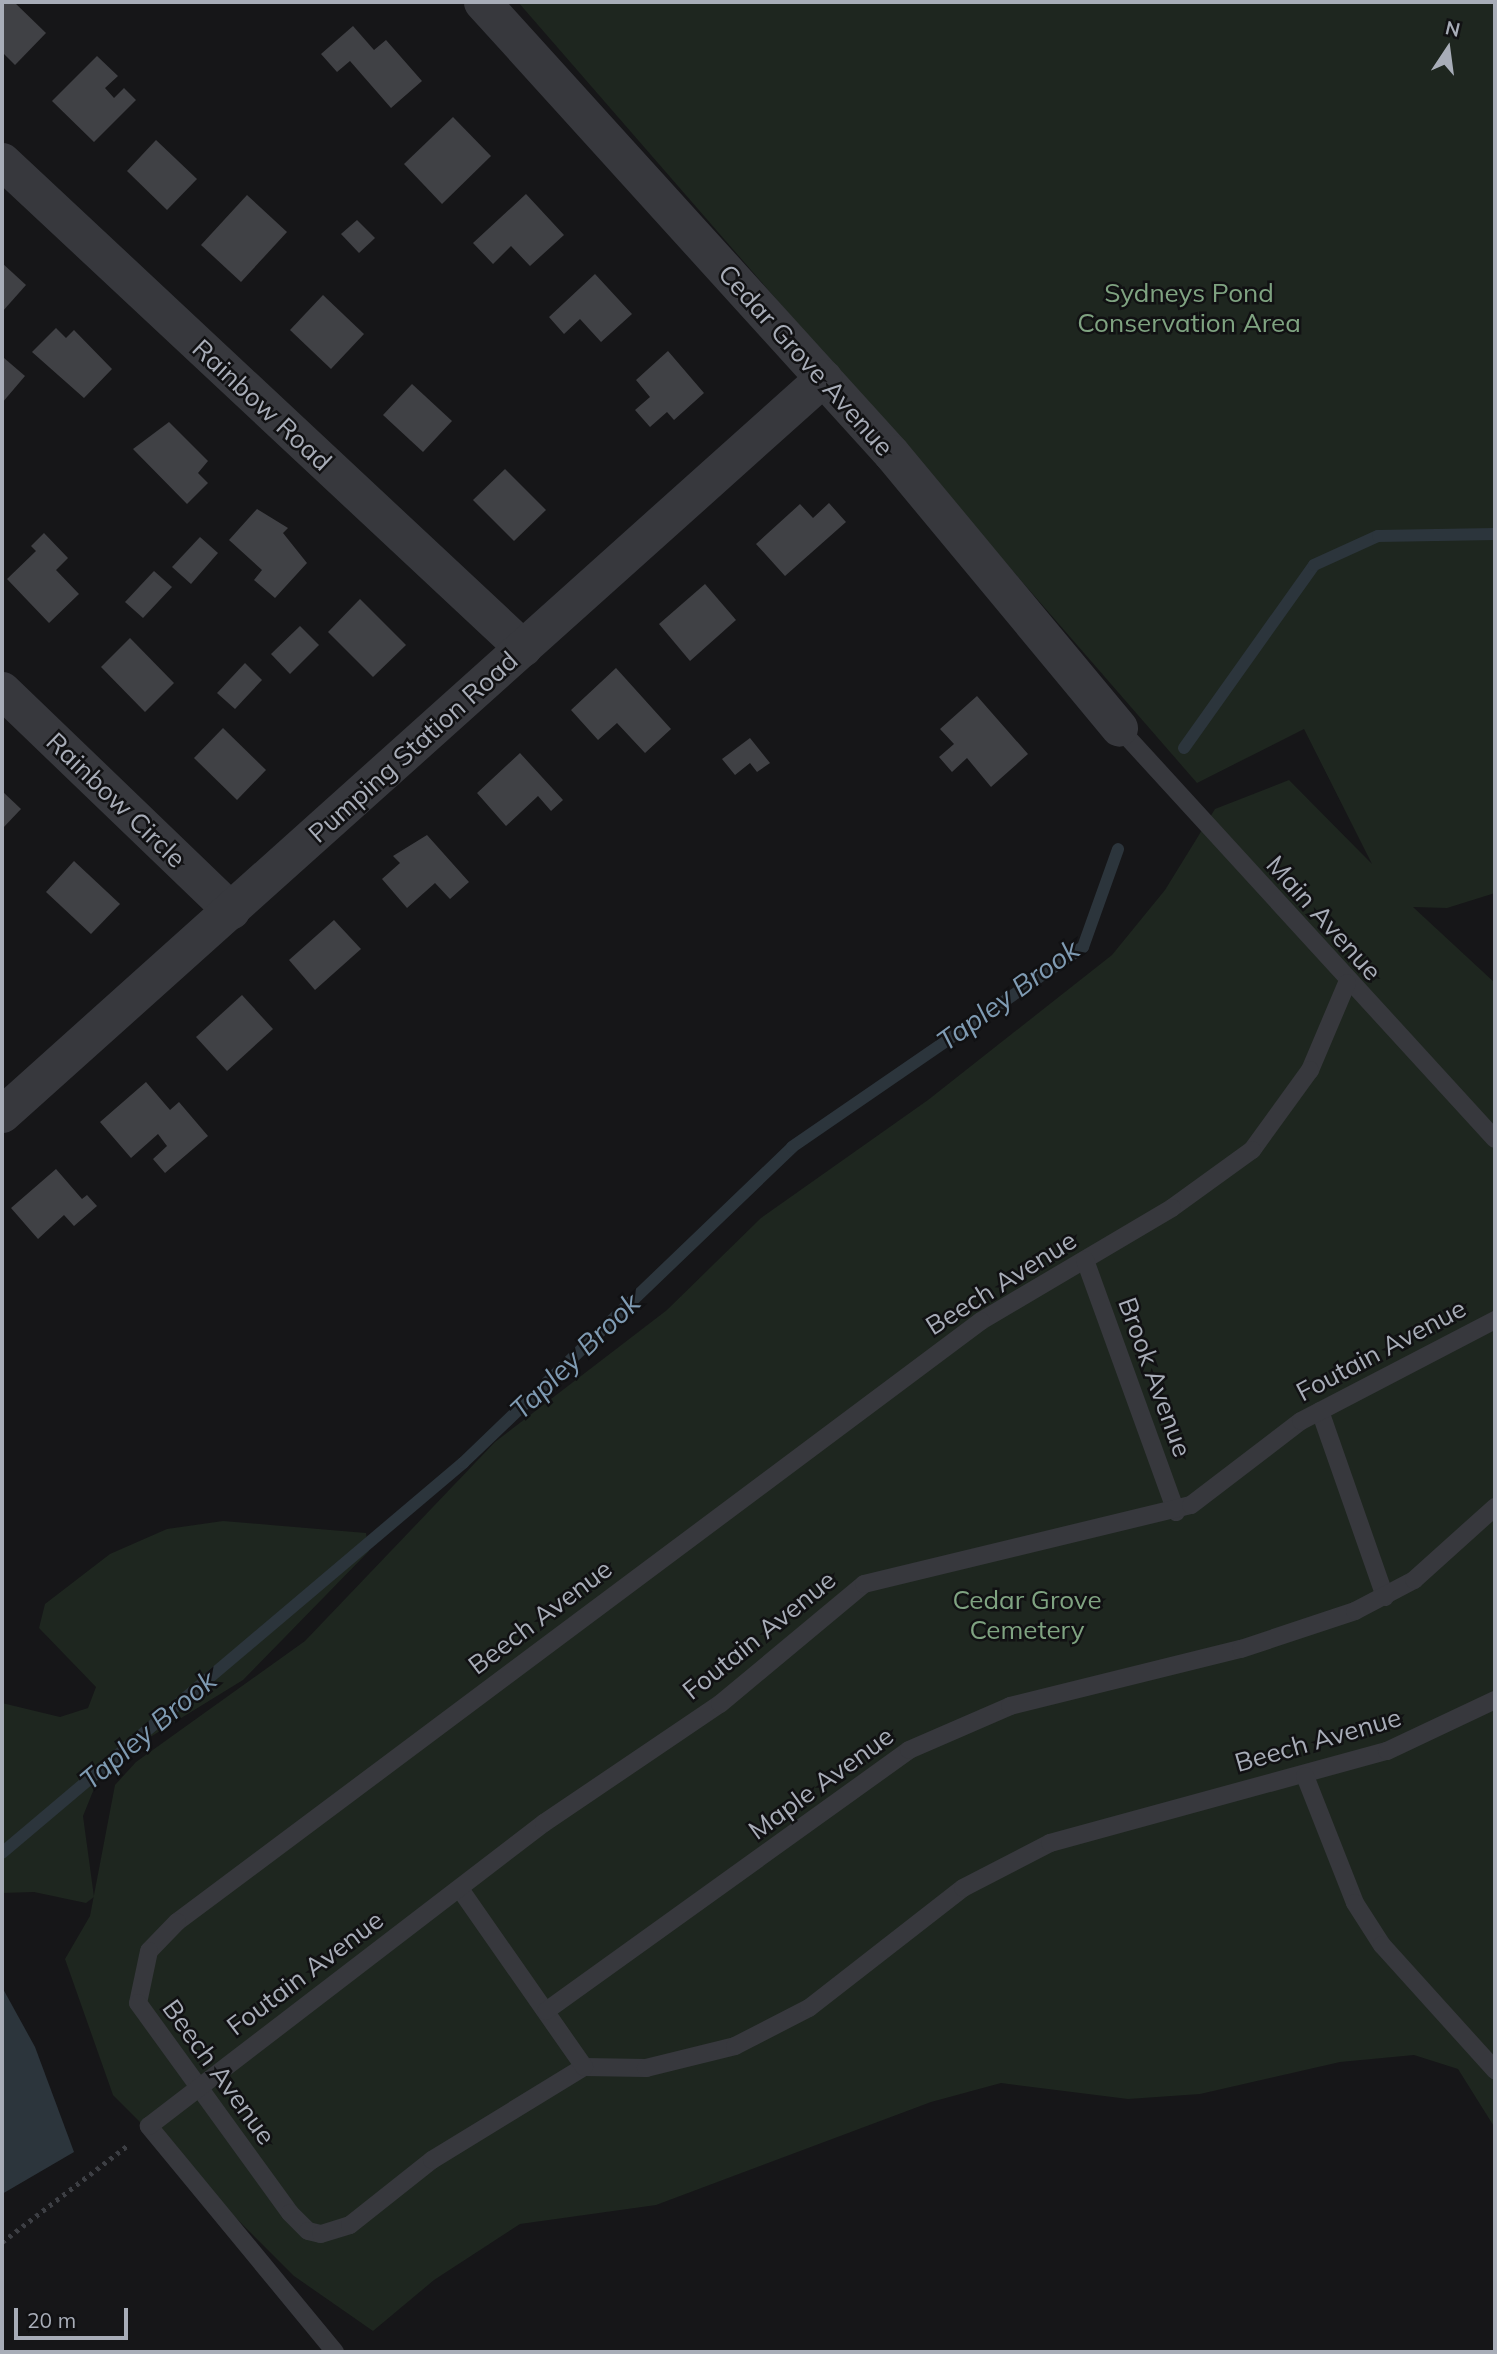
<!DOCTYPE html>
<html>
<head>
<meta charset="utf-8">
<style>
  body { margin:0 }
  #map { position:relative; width:1497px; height:2354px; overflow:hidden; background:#161618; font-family:Mulish,sans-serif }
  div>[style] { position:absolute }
  .green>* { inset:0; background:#1e261f }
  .water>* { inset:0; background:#2c353c }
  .stream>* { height:12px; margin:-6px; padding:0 6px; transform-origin:6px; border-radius:6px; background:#2c353c }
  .building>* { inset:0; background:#404145 }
  .path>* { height:4.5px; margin-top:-2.25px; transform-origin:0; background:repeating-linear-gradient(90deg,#3d3f44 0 3.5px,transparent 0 8.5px) }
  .lane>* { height:18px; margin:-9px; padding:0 9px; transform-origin:9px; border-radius:9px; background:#37383d }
  .street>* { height:37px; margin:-18.5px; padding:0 18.5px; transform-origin:18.5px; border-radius:18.5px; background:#37383d }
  span { translate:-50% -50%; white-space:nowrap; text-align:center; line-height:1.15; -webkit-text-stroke:5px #111113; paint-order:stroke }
  .park-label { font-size:26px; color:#7fa381 }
  .street-label { font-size:26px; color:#a8adb8 }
  .water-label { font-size:28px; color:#7f9bb3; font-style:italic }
  .frame { position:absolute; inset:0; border:4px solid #a8adb8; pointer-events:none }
  .north { position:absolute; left:1413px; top:14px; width:70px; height:70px; -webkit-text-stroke:5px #111113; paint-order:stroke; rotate:13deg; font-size:19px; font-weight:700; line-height:28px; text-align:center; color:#a8adb8 }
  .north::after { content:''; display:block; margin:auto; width:24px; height:32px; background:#a8adb8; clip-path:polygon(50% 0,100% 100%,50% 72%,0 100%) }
  .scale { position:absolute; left:14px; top:2308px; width:114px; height:32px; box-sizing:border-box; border:4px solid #a8adb8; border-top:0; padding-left:9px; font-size:21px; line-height:24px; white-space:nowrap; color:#a8adb8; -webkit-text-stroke:5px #111113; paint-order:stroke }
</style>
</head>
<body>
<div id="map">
  <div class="green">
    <i style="clip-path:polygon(518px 2px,1495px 2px,1495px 893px,1447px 908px,1413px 907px,1495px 983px,1495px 2128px,1458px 2069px,1414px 2055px,1340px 2062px,1200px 2094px,1128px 2099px,1001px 2083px,931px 2102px,656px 2205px,520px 2224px,434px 2280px,373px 2331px,294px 2276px,113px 2095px,65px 1959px,90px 1916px,115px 1785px,136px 1762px,305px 1641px,495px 1442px,667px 1310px,761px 1218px,928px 1100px,1112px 955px,1165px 890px,1215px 809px,1289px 780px,1372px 864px,1304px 729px,1197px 783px)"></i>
    <i style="clip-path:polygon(223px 1521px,366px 1533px,369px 1551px,243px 1680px,121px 1755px,100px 1774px,83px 1816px,94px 1897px,86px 1903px,34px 1892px,2px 1893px,2px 1703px,60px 1717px,88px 1708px,96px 1687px,39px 1628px,45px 1604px,110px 1554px,167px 1529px)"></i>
  </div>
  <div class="water">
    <i style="clip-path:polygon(2px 1987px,35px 2047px,74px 2152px,2px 2194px)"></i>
  </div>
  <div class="stream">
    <i style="left:1184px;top:748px;width:224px;rotate:-54.6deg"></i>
    <i style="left:1314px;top:565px;width:70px;rotate:-24.4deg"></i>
    <i style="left:1378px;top:536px;width:117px;rotate:-1deg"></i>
    <i style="left:2px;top:1853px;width:604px;rotate:-40.23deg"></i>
    <i style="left:463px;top:1463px;width:456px;rotate:-43.8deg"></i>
    <i style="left:792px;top:1147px;width:353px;rotate:-34.5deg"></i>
    <i style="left:1083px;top:947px;width:104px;rotate:-70.3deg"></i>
  </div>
  <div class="building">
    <i style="clip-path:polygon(2px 2px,14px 2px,46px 33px,15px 65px,2px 52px)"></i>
    <i style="clip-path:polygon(353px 26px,374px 50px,386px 40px,422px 81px,391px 108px,350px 61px,337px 72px,321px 54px)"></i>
    <i style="clip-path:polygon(97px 56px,118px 76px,105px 88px,114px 98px,124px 88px,136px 100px,94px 142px,52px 101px)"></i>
    <i style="clip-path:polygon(453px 117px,491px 156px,442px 204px,404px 164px)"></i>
    <i style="clip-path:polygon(156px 140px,197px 179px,167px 210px,127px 171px)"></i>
    <i style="clip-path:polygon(526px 194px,564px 235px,530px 266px,511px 246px,493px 264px,473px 243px)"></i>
    <i style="clip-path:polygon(247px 195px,287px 232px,241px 282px,201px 245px)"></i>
    <i style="clip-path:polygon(357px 220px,375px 238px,359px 253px,341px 234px)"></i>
    <i style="clip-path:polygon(2px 263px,26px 285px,2px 312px)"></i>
    <i style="clip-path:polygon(595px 274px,632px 314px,601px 342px,580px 319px,564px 334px,549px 317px)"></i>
    <i style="clip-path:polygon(323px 295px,364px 334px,331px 369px,290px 330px)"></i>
    <i style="clip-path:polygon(56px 328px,66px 338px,74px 330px,112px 369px,84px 398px,32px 352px)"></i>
    <i style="clip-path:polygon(668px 351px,704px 393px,674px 420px,667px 412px,650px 427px,635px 410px,650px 397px,636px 380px)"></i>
    <i style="clip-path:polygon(4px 358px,25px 376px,2px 403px,2px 362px)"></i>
    <i style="clip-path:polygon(412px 384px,452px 421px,423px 452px,383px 415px)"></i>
    <i style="clip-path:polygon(169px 422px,208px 461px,198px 473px,208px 483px,187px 504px,133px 449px)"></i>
    <i style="clip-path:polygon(505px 469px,546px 510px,514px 541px,473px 500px)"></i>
    <i style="clip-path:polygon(829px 503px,846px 522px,785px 576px,756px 544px,800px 504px,813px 518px)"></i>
    <i style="clip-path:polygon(257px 509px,288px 528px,283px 533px,307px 563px,275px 598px,254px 580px,262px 570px,229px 540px)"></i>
    <i style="clip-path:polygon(44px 533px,68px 558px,56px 570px,79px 594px,49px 623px,7px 579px,36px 551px,31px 546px)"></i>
    <i style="clip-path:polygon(200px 537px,218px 553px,191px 584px,172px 567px)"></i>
    <i style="clip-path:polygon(154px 571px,172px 587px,143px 618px,125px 602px)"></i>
    <i style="clip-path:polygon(705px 584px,736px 620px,690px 661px,659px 624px)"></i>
    <i style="clip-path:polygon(360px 599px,406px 645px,373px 677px,328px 632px)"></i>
    <i style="clip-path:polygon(300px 626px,319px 645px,290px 674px,271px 654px)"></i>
    <i style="clip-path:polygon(130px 638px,174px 683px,145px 712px,101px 667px)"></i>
    <i style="clip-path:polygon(245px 663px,262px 680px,235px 709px,217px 693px)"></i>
    <i style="clip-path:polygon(616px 668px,671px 729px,645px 753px,617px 723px,598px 740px,571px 710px)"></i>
    <i style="clip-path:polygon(977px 696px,1028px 754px,991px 787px,967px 758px,952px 772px,939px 757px,954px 744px,940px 729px)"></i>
    <i style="clip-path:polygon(223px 728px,266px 770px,237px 800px,194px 758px)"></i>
    <i style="clip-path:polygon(750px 738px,770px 763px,757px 772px,750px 763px,735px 775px,722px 759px)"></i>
    <i style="clip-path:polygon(520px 753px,563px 800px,551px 811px,538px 796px,506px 826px,477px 793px)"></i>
    <i style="clip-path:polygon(2px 791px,21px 809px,2px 829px)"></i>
    <i style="clip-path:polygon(427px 835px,469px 882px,450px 899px,435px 883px,407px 908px,382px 879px,400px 863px,393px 856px)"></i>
    <i style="clip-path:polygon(74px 861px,120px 904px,91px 934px,46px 892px)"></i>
    <i style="clip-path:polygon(334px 920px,361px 949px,315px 990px,289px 960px)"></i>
    <i style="clip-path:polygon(242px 995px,273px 1029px,227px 1071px,196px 1037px)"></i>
    <i style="clip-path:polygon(146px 1082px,170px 1110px,179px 1102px,208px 1136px,165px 1173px,153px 1159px,167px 1146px,158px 1134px,131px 1158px,100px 1122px)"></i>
    <i style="clip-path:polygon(56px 1169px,82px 1199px,87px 1195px,97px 1206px,74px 1226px,64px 1215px,38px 1239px,11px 1208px)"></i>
  </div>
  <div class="path">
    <i style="left:2px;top:2242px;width:159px;rotate:-37.6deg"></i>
  </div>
  <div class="lane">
    <i style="left:1119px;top:728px;width:557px;rotate:47.55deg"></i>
    <i style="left:1347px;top:983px;width:95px;rotate:113deg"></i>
    <i style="left:1310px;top:1070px;width:99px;rotate:125.9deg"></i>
    <i style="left:1252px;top:1150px;width:99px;rotate:144.1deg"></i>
    <i style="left:1172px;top:1208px;width:222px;rotate:149.4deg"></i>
    <i style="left:981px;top:1321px;width:1004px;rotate:143.22deg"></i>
    <i style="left:177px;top:1922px;width:40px;rotate:134deg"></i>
    <i style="left:149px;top:1951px;width:53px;rotate:101.9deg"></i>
    <i style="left:138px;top:2003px;width:259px;rotate:54.1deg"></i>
    <i style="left:290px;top:2213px;width:25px;rotate:45deg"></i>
    <i style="left:308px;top:2231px;width:13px;rotate:13deg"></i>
    <i style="left:321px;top:2234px;width:30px;rotate:-17deg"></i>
    <i style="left:350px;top:2225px;width:105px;rotate:-38.4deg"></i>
    <i style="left:432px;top:2160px;width:178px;rotate:-31.5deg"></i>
    <i style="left:584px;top:2067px;width:62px;rotate:0.9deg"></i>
    <i style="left:646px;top:2068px;width:92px;rotate:-13.9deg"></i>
    <i style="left:735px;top:2046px;width:83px;rotate:-27.2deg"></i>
    <i style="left:809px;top:2008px;width:195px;rotate:-37.9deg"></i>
    <i style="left:963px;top:1888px;width:98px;rotate:-27.3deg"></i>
    <i style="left:1050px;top:1843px;width:349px;rotate:-15.3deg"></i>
    <i style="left:1387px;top:1751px;width:119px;rotate:-25.3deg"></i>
    <i style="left:1085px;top:1260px;width:268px;rotate:70.1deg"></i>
    <i style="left:1320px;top:1411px;width:197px;rotate:70.7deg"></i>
    <i style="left:1305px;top:1776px;width:136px;rotate:68.5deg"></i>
    <i style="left:1355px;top:1903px;width:50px;rotate:57.3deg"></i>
    <i style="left:1382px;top:1945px;width:169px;rotate:47.9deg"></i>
    <i style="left:460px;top:1889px;width:217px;rotate:55.1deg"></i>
    <i style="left:546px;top:2011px;width:447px;rotate:-35.7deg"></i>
    <i style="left:909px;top:1750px;width:110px;rotate:-23.5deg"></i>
    <i style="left:1010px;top:1706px;width:238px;rotate:-13.9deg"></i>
    <i style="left:1241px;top:1649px;width:120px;rotate:-18.4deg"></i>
    <i style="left:1355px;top:1611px;width:67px;rotate:-27.7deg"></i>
    <i style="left:1414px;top:1580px;width:109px;rotate:-42deg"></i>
    <i style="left:335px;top:2352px;width:293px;rotate:-129.5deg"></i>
    <i style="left:149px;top:2126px;width:498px;rotate:-37.5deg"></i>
    <i style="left:544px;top:1823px;width:212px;rotate:-34.1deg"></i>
    <i style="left:720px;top:1704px;width:187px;rotate:-39.8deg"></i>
    <i style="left:864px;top:1584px;width:336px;rotate:-13.6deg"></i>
    <i style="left:1191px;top:1505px;width:138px;rotate:-37.4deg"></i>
    <i style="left:1301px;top:1421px;width:219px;rotate:-27.5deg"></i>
  </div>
  <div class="street">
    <i style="left:482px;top:2px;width:609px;rotate:47.8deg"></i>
    <i style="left:891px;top:453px;width:357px;rotate:50.3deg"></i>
    <i style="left:2px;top:161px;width:713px;rotate:43.07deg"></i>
    <i style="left:2px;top:690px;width:318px;rotate:43.9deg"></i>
    <i style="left:2px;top:1114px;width:1103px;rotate:-41.88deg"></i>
  </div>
  <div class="park-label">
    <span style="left:1189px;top:308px">Sydneys Pond<br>Conservation Area</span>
    <span style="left:1027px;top:1615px">Cedar Grove<br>Cemetery</span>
  </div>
  <div class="street-label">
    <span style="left:806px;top:360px;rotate:48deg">Cedar Grove Avenue</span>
    <span style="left:262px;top:405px;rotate:43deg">Rainbow Road</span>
    <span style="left:413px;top:747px;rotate:-42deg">Pumping Station Road</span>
    <span style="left:116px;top:800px;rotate:44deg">Rainbow Circle</span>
    <span style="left:1324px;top:918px;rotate:48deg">Main Avenue</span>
    <span style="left:1001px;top:1283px;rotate:-32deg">Beech Avenue</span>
    <span style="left:1381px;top:1350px;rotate:-28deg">Foutain Avenue</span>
    <span style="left:1155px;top:1377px;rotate:70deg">Brook Avenue</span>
    <span style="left:540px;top:1617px;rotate:-37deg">Beech Avenue</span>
    <span style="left:759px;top:1635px;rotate:-39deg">Foutain Avenue</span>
    <span style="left:1318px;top:1740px;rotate:-16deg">Beech Avenue</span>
    <span style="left:821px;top:1783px;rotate:-36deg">Maple Avenue</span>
    <span style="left:305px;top:1973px;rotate:-37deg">Foutain Avenue</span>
    <span style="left:219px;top:2072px;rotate:54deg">Beech Avenue</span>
  </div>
  <div class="water-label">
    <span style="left:1008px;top:995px;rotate:-36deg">Tapley Brook</span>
    <span style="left:575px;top:1356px;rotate:-44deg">Tapley Brook</span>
    <span style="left:148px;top:1730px;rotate:-40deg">Tapley Brook</span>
  </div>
  <div class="frame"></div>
  <div class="north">N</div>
  <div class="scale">20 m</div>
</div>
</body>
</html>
